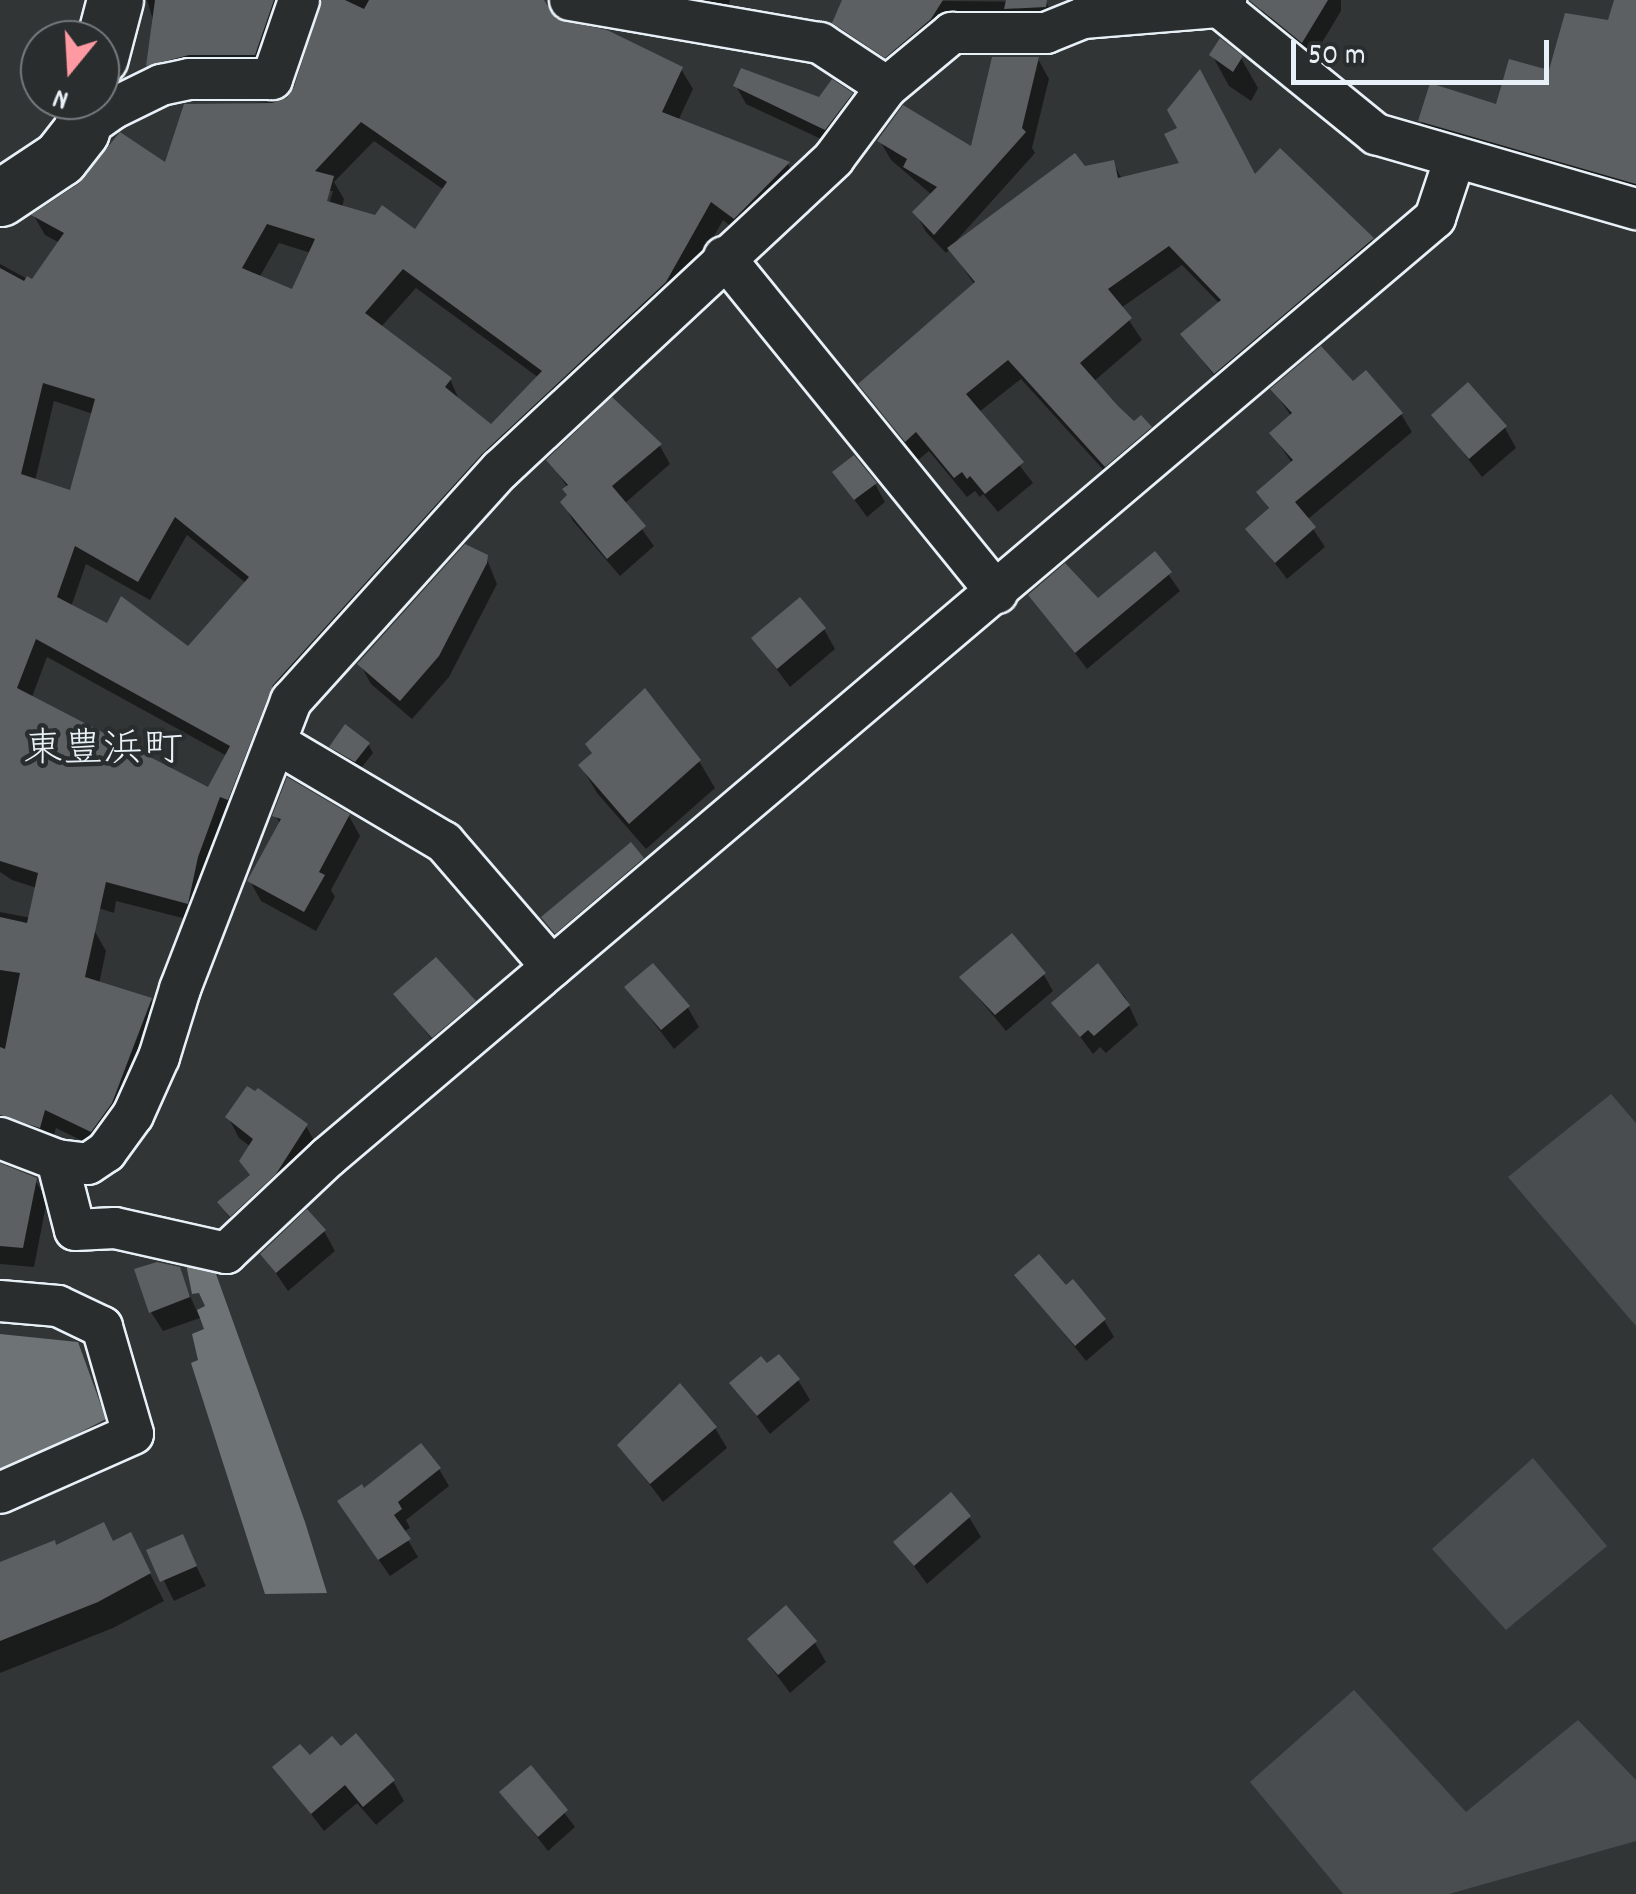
<!DOCTYPE html>
<html>
<head>
<meta charset="utf-8">
<style>
  body { margin:0 }
  #map { position:relative; width:1636px; height:1894px; overflow:hidden; background:#323536; font-family:Dekko,"Klee One",sans-serif }
  div>[style] { position:absolute }
  .green>* { inset:0; background:#494d4f }
  .water>* { inset:0; background:#6e7376 }
  .shadow>* { inset:0; background:#0007 }
  .building>* { inset:0; background:#5c6063 }
  .roads { filter:drop-shadow(2px 0 #e8f1f8) drop-shadow(-2px 0 #e8f1f8) drop-shadow(0 2px #e8f1f8) drop-shadow(0 -2px #e8f1f8) }
  .street>* { height:40px; margin:-20px; padding:0 20px; transform-origin:20px; border-radius:20px; background:#2a2d2e }
  .secondary>* { height:55px; margin:-27.5px; padding:0 27.5px; transform-origin:27.5px; border-radius:27.5px; background:#2a2d2e }
  span { translate:-50% -50%; white-space:nowrap; text-align:center; line-height:1.15; -webkit-text-stroke:9px #2a2d2e; paint-order:stroke }
  .quarter-label { font-size:40px; color:#e8f1f8 }
  .north { position:absolute; left:20px; top:20px; width:100px; height:100px; box-sizing:border-box; background:#2a2d2e; border:2px solid #767b7f; border-radius:50%; rotate:198deg; font-size:28px; font-weight:700; line-height:40px; text-align:center; color:#e8f1f8 }
  .north::after { content:''; display:block; margin:auto; width:35px; height:45px; background:#ff9aa2; clip-path:polygon(50% 0,100% 100%,50% 72%,0 100%) }
  .scale { position:absolute; left:1291px; top:40px; width:258px; height:45px; box-sizing:border-box; border:5px solid #e8f1f8; border-top:0; padding-left:12px; font-size:30px; line-height:35px; white-space:nowrap; color:#e8f1f8; -webkit-text-stroke:8px #2a2d2e; paint-order:stroke }
</style>
</head>
<body>
<div id="map">
  <div class="green">
    <i style="clip-path:polygon(1611px 1094px,1636px 1123px,1636px 1326px,1508px 1177px)"></i>
    <i style="clip-path:polygon(1533px 1458px,1607px 1546px,1506px 1630px,1432px 1549px)"></i>
    <i style="clip-path:polygon(1354px 1690px,1466px 1812px,1578px 1720px,1636px 1780px,1636px 1841px,1449px 1894px,1343px 1894px,1250px 1782px)"></i>
  </div>
  <div class="water">
    <i style="clip-path:polygon(211px 1260px,305px 1522px,327px 1593px,265px 1594px,191px 1363px,198px 1360px,192px 1334px,204px 1329px,197px 1310px,205px 1306px,199px 1293px,192px 1294px,186px 1264px)"></i>
    <i style="clip-path:polygon(0 1334px,78px 1342px,106px 1419px,0 1474px)"></i>
  </div>
  <div class="shadow">
    <i style="clip-path:polygon(147px 0,301px 0,266px 75px,160px 85px,149px 65px,154px 23px)"></i>
    <i style="clip-path:polygon(evenodd,318px 0,538px 0,555px 21px,681px 69px,693px 89px,678px 121px,788px 164px,799px 184px,746px 238px,723px 220px,677px 303px,284px 706px,198px 922px,116px 901px,114px 913px,12px 880px,0 872px,0 264px,33px 282px,60px 243px,45px 235px,34px 216px,86px 179px,120px 136px,167px 166px,186px 107px,286px 101px,297px 88px,323px 1px,318px 0,374px 141px,444px 190px,416px 232px,342px 208px,344px 199px,334px 182px,374px 141px,318px 0,327px 191px,333px 191px,326px 214px,327px 191px,318px 0,279px 243px,311px 253px,293px 293px,259px 278px,279px 243px,318px 0,416px 288px,539px 378px,491px 427px,460px 402px,450px 379px,380px 328px,416px 288px,318px 0,54px 401px,93px 414px,71px 493px,35px 481px,54px 401px,318px 0,187px 535px,247px 584px,188px 650px,108px 626px,71px 607px,86px 564px,150px 600px,187px 535px,318px 0,47px 657px,227px 756px,209px 790px,32px 697px,47px 657px)"></i>
    <i style="clip-path:polygon(596px 0,730px 0,724px 20px)"></i>
    <i style="clip-path:polygon(845px 0,1046px 2px,1059px 25px,965px 32px,900px 80px,848px 43px,834px 19px)"></i>
    <i style="clip-path:polygon(1257px 0,1341px 0,1341px 11px,1312px 59px,1266px 21px)"></i>
    <i style="clip-path:polygon(1616px 0,1636px 0,1636px 201px,1433px 142px,1421px 121px,1498px 107px,1550px 73px,1610px 23px)"></i>
    <i style="clip-path:polygon(1212px 55px,1241px 58px,1258px 88px,1251px 101px,1229px 86px)"></i>
    <i style="clip-path:polygon(1038px 59px,1049px 79px,1032px 148px,1035px 153px,956px 241px,1084px 169px,1113px 163px,1122px 179px,1255px 178px,1280px 151px,1372px 240px,1384px 260px,1227px 393px,1183px 335px,1220px 304px,1182px 265px,1121px 308px,1142px 340px,1093px 382px,1134px 424px,1150px 428px,1161px 449px,1118px 486px,1021px 379px,979px 412px,1033px 483px,998px 512px,983px 494px,980px 497px,975px 491px,967px 497px,929px 451px,918px 460px,861px 385px,975px 285px,950px 249px,946px 253px,926px 232px,915px 212px,932px 195px,891px 160px,880px 141px,973px 150px)"></i>
    <i style="clip-path:polygon(736px 86px,820px 100px,851px 95px,861px 112px,836px 146px,746px 104px)"></i>
    <i style="clip-path:polygon(1353px 384px,1401px 414px,1412px 432px,1307px 520px,1325px 547px,1287px 579px,1249px 529px,1270px 511px,1259px 492px,1292px 463px,1272px 434px,1291px 416px,1273px 390px)"></i>
    <i style="clip-path:polygon(1434px 415px,1505px 428px,1516px 448px,1482px 477px)"></i>
    <i style="clip-path:polygon(660px 446px,670px 464px,624px 504px,654px 546px,620px 576px,573px 521px,563px 502px,569px 497px,568px 488px,549px 460px)"></i>
    <i style="clip-path:polygon(835px 473px,875px 484px,885px 502px,867px 517px)"></i>
    <i style="clip-path:polygon(1154px 554px,1180px 591px,1087px 669px,1031px 595px,1098px 601px)"></i>
    <i style="clip-path:polygon(486px 557px,497px 584px,449px 677px,412px 719px,371px 684px,360px 664px)"></i>
    <i style="clip-path:polygon(824px 629px,835px 649px,790px 687px,754px 639px)"></i>
    <i style="clip-path:polygon(368px 744px,373px 753px,362px 767px,337px 756px,332px 747px)"></i>
    <i style="clip-path:polygon(699px 761px,715px 788px,646px 849px,597px 793px,581px 766px)"></i>
    <i style="clip-path:polygon(275px 815px,349px 816px,360px 836px,331px 890px,335px 897px,316px 931px,261px 901px,250px 881px,281px 825px)"></i>
    <i style="clip-path:polygon(642px 859px,653px 879px,568px 952px,544px 918px)"></i>
    <i style="clip-path:polygon(0 912px,94px 930px,106px 951px,99px 984px,151px 1000px,162px 1020px,103px 1151px,56px 1128px,51px 1147px,0 1141px)"></i>
    <i style="clip-path:polygon(1098px 966px,1125px 997px,1138px 1025px,1106px 1053px,1100px 1047px,1093px 1054px,1055px 1003px)"></i>
    <i style="clip-path:polygon(1044px 975px,1053px 991px,1006px 1031px,962px 978px)"></i>
    <i style="clip-path:polygon(627px 988px,688px 1008px,699px 1027px,674px 1049px)"></i>
    <i style="clip-path:polygon(396px 994px,473px 1002px,485px 1022px,445px 1056px)"></i>
    <i style="clip-path:polygon(228px 1117px,306px 1126px,317px 1146px,232px 1222px,220px 1203px,251px 1177px,251px 1147px,239px 1138px)"></i>
    <i style="clip-path:polygon(0 1166px,35px 1180px,47px 1200px,34px 1267px,0 1264px)"></i>
    <i style="clip-path:polygon(324px 1231px,335px 1251px,288px 1291px,263px 1254px)"></i>
    <i style="clip-path:polygon(178px 1269px,200px 1318px,163px 1331px,151px 1312px)"></i>
    <i style="clip-path:polygon(1018px 1276px,1104px 1320px,1114px 1337px,1086px 1361px)"></i>
    <i style="clip-path:polygon(767px 1367px,798px 1380px,810px 1400px,770px 1434px,733px 1384px)"></i>
    <i style="clip-path:polygon(715px 1428px,727px 1448px,663px 1502px,620px 1445px)"></i>
    <i style="clip-path:polygon(439px 1469px,449px 1486px,406px 1520px,410px 1528px,403px 1532px,418px 1557px,390px 1576px,350px 1519px,364px 1492px)"></i>
    <i style="clip-path:polygon(969px 1517px,981px 1537px,927px 1584px,897px 1543px)"></i>
    <i style="clip-path:polygon(130px 1535px,164px 1601px,113px 1628px,0 1673px,0 1564px,56px 1548px,114px 1543px)"></i>
    <i style="clip-path:polygon(182px 1537px,206px 1586px,174px 1601px,149px 1551px)"></i>
    <i style="clip-path:polygon(750px 1639px,815px 1643px,826px 1662px,790px 1693px)"></i>
    <i style="clip-path:polygon(340px 1750px,393px 1781px,404px 1801px,376px 1825px,357px 1803px,324px 1831px,276px 1768px)"></i>
    <i style="clip-path:polygon(531px 1769px,575px 1827px,548px 1851px,502px 1792px)"></i>
  </div>
  <div class="building">
    <i style="clip-path:polygon(155px 0,274px 0,255px 55px,189px 55px,146px 66px)"></i>
    <i style="clip-path:polygon(evenodd,322px 0,345px 0,364px 9px,369px 0,544px 0,556px 19px,607px 30px,683px 67px,662px 112px,790px 162px,734px 219px,711px 202px,666px 282px,482px 454px,273px 685px,228px 800px,220px 797px,198px 857px,188px 904px,106px 882px,85px 977px,152px 998px,112px 1103px,91px 1132px,45px 1110px,40px 1128px,0 1115px,0 1047px,5px 1049px,20px 973px,0 970px,0 917px,27px 923px,38px 873px,0 861px,0 268px,24px 281px,27px 276px,32px 279px,64px 233px,31px 215px,78px 184px,120px 132px,165px 162px,184px 104px,272px 103px,287px 98px,294px 87px,322px 0,361px 122px,447px 182px,415px 229px,382px 205px,375px 215px,327px 201px,334px 176px,315px 171px,361px 122px,322px 0,267px 224px,315px 239px,292px 289px,242px 268px,267px 224px,322px 0,403px 269px,542px 371px,491px 424px,445px 387px,452px 378px,365px 313px,403px 269px,322px 0,43px 383px,95px 399px,70px 490px,21px 474px,43px 383px,322px 0,175px 517px,249px 577px,188px 646px,121px 596px,107px 623px,57px 597px,75px 546px,138px 582px,175px 517px,322px 0,36px 639px,230px 746px,208px 787px,17px 688px,36px 639px)"></i>
    <i style="clip-path:polygon(842px 0,943px 0,931px 19px,885px 58px,832px 23px)"></i>
    <i style="clip-path:polygon(1006px 0,1047px 0,1046px 7px,1004px 9px)"></i>
    <i style="clip-path:polygon(1249px 0,1328px 0,1302px 43px)"></i>
    <i style="clip-path:polygon(1614px 0,1636px 0,1636px 184px,1418px 121px,1430px 83px,1496px 104px,1509px 59px,1549px 70px,1565px 13px,1608px 20px)"></i>
    <i style="clip-path:polygon(1220px 38px,1243px 56px,1233px 72px,1209px 55px)"></i>
    <i style="clip-path:polygon(992px 57px,1039px 57px,1022px 128px,1026px 132px,934px 235px,912px 212px,937px 187px,903px 167px,907px 159px,877px 141px,903px 105px,971px 146px)"></i>
    <i style="clip-path:polygon(741px 68px,819px 97px,832px 79px,853px 93px,825px 130px,733px 86px)"></i>
    <i style="clip-path:polygon(1200px 69px,1255px 174px,1280px 148px,1374px 238px,1214px 374px,1180px 334px,1221px 300px,1169px 246px,1108px 289px,1132px 318px,1080px 363px,1118px 406px,1134px 421px,1141px 415px,1152px 427px,1105px 467px,1008px 360px,966px 394px,1024px 462px,985px 494px,970px 476px,967px 479px,962px 472px,954px 478px,916px 432px,905px 442px,858px 384px,975px 282px,947px 248px,1075px 153px,1085px 166px,1114px 160px,1118px 178px,1179px 163px,1164px 134px,1177px 128px,1167px 110px)"></i>
    <i style="clip-path:polygon(1321px 346px,1353px 381px,1366px 370px,1403px 413px,1295px 502px,1316px 527px,1275px 563px,1245px 529px,1269px 508px,1256px 492px,1293px 460px,1269px 433px,1292px 413px,1270px 389px)"></i>
    <i style="clip-path:polygon(1468px 382px,1507px 426px,1469px 459px,1431px 415px)"></i>
    <i style="clip-path:polygon(612px 397px,662px 444px,612px 486px,646px 526px,607px 559px,560px 502px,567px 495px,562px 489px,568px 485px,546px 460px)"></i>
    <i style="clip-path:polygon(854px 455px,877px 483px,854px 500px,832px 472px)"></i>
    <i style="clip-path:polygon(465px 544px,488px 555px,487px 563px,439px 656px,400px 701px,357px 664px)"></i>
    <i style="clip-path:polygon(1155px 551px,1172px 572px,1075px 653px,1028px 595px,1065px 563px,1098px 598px)"></i>
    <i style="clip-path:polygon(800px 597px,826px 628px,777px 669px,751px 638px)"></i>
    <i style="clip-path:polygon(645px 688px,701px 760px,629px 824px,578px 765px,592px 753px,585px 744px)"></i>
    <i style="clip-path:polygon(345px 724px,370px 743px,355px 762px,329px 747px)"></i>
    <i style="clip-path:polygon(287px 777px,350px 814px,319px 872px,325px 875px,304px 912px,247px 881px,281px 819px,272px 816px)"></i>
    <i style="clip-path:polygon(631px 842px,644px 858px,555px 934px,541px 917px)"></i>
    <i style="clip-path:polygon(1012px 933px,1046px 973px,995px 1015px,959px 977px)"></i>
    <i style="clip-path:polygon(436px 957px,476px 1001px,432px 1038px,393px 994px)"></i>
    <i style="clip-path:polygon(653px 963px,690px 1006px,661px 1030px,624px 987px)"></i>
    <i style="clip-path:polygon(1098px 963px,1130px 1005px,1094px 1036px,1088px 1030px,1080px 1037px,1051px 1003px)"></i>
    <i style="clip-path:polygon(247px 1086px,255px 1091px,258px 1088px,308px 1124px,276px 1174px,230px 1217px,217px 1202px,250px 1175px,239px 1161px,253px 1139px,225px 1117px)"></i>
    <i style="clip-path:polygon(0 1163px,37px 1178px,23px 1248px,0 1246px)"></i>
    <i style="clip-path:polygon(307px 1209px,326px 1230px,276px 1273px,260px 1254px)"></i>
    <i style="clip-path:polygon(1039px 1254px,1066px 1285px,1073px 1279px,1106px 1319px,1075px 1346px,1014px 1275px)"></i>
    <i style="clip-path:polygon(157px 1262px,180px 1267px,190px 1297px,149px 1313px,134px 1269px)"></i>
    <i style="clip-path:polygon(779px 1354px,800px 1379px,757px 1416px,729px 1383px,761px 1356px,767px 1363px)"></i>
    <i style="clip-path:polygon(680px 1383px,717px 1427px,650px 1484px,617px 1445px)"></i>
    <i style="clip-path:polygon(421px 1443px,441px 1468px,398px 1502px,402px 1509px,394px 1515px,411px 1539px,378px 1560px,337px 1501px,362px 1484px,364px 1488px)"></i>
    <i style="clip-path:polygon(951px 1492px,971px 1516px,914px 1566px,893px 1542px)"></i>
    <i style="clip-path:polygon(104px 1522px,113px 1541px,131px 1532px,151px 1573px,98px 1602px,0 1641px,0 1562px,55px 1540px,56px 1545px)"></i>
    <i style="clip-path:polygon(183px 1534px,197px 1566px,160px 1582px,146px 1550px)"></i>
    <i style="clip-path:polygon(786px 1605px,817px 1641px,778px 1675px,747px 1639px)"></i>
    <i style="clip-path:polygon(356px 1733px,395px 1780px,363px 1807px,345px 1785px,311px 1814px,272px 1767px,300px 1744px,310px 1755px,332px 1736px,341px 1746px)"></i>
    <i style="clip-path:polygon(531px 1765px,568px 1810px,538px 1837px,499px 1792px)"></i>
  </div>
  <div class="roads">
    <div class="street">
      <i style="left:570px;top:0;width:254px;rotate:9.8deg"></i>
      <i style="left:820px;top:43px;width:80px;rotate:33.3deg"></i>
      <i style="left:1211px;top:0;width:213px;rotate:39.1deg"></i>
      <i style="left:1376px;top:134px;width:271px;rotate:16.1deg"></i>
      <i style="left:81px;top:131px;width:38px;rotate:-35deg"></i>
      <i style="left:112px;top:109px;width:55px;rotate:-26.1deg"></i>
      <i style="left:161px;top:85px;width:29px;rotate:-12deg"></i>
      <i style="left:189px;top:79px;width:83px"></i>
      <i style="left:272px;top:79px;width:83px;rotate:-71.1deg"></i>
      <i style="left:724px;top:257px;width:433px;rotate:50.9deg"></i>
      <i style="left:278px;top:744px;width:193px;rotate:30.6deg"></i>
      <i style="left:444px;top:842px;width:165px;rotate:49.2deg"></i>
      <i style="left:0;top:1138px;width:61px;rotate:21.1deg"></i>
      <i style="left:57px;top:1160px;width:31px;rotate:7deg"></i>
      <i style="left:88px;top:1164px;width:22px;rotate:-34deg"></i>
      <i style="left:106px;top:1152px;width:46px;rotate:-53.9deg"></i>
      <i style="left:133px;top:1115px;width:64px;rotate:-65.9deg"></i>
      <i style="left:159px;top:1057px;width:71px;rotate:-72.8deg"></i>
      <i style="left:180px;top:989px;width:309px;rotate:-68.9deg"></i>
      <i style="left:291px;top:701px;width:312px;rotate:-47.9deg"></i>
      <i style="left:500px;top:470px;width:457px;rotate:-43deg"></i>
      <i style="left:834px;top:158px;width:89px;rotate:-53.3deg"></i>
      <i style="left:887px;top:87px;width:85px;rotate:-39.7deg"></i>
      <i style="left:952px;top:33px;width:94px"></i>
      <i style="left:1046px;top:33px;width:40px;rotate:-22deg"></i>
      <i style="left:1083px;top:18px;width:138px;rotate:-4.6deg"></i>
      <i style="left:1221px;top:7px;width:9px;rotate:-54deg"></i>
      <i style="left:57px;top:1160px;width:72px;rotate:75.6deg"></i>
      <i style="left:75px;top:1230px;width:40px;rotate:-2.9deg"></i>
      <i style="left:115px;top:1228px;width:114px;rotate:12.7deg"></i>
      <i style="left:226px;top:1253px;width:140px;rotate:-43.3deg"></i>
      <i style="left:328px;top:1157px;width:1452px;rotate:-40.31deg"></i>
      <i style="left:1435px;top:218px;width:63px;rotate:-71.6deg"></i>
      <i style="left:0;top:1301px;width:58px;rotate:4.9deg"></i>
      <i style="left:58px;top:1306px;width:49px;rotate:25.5deg"></i>
      <i style="left:102px;top:1327px;width:111px;rotate:73.8deg"></i>
      <i style="left:133px;top:1434px;width:145px;rotate:156.1deg"></i>
    </div>
    <div class="secondary">
      <i style="left:100px;top:57px;width:59px;rotate:-75.3deg"></i>
      <i style="left:0;top:198px;width:72px;rotate:-33.7deg"></i>
      <i style="left:60px;top:158px;width:34px;rotate:-52deg"></i>
      <i style="left:81px;top:131px;width:32px;rotate:-76deg"></i>
    </div>
  </div>
  <div class="quarter-label">
    <span style="left:103px;top:753px">東豊浜町</span>
  </div>
  <div class="north">N</div>
  <div class="scale">50 m</div>
</div>
</body>
</html>
